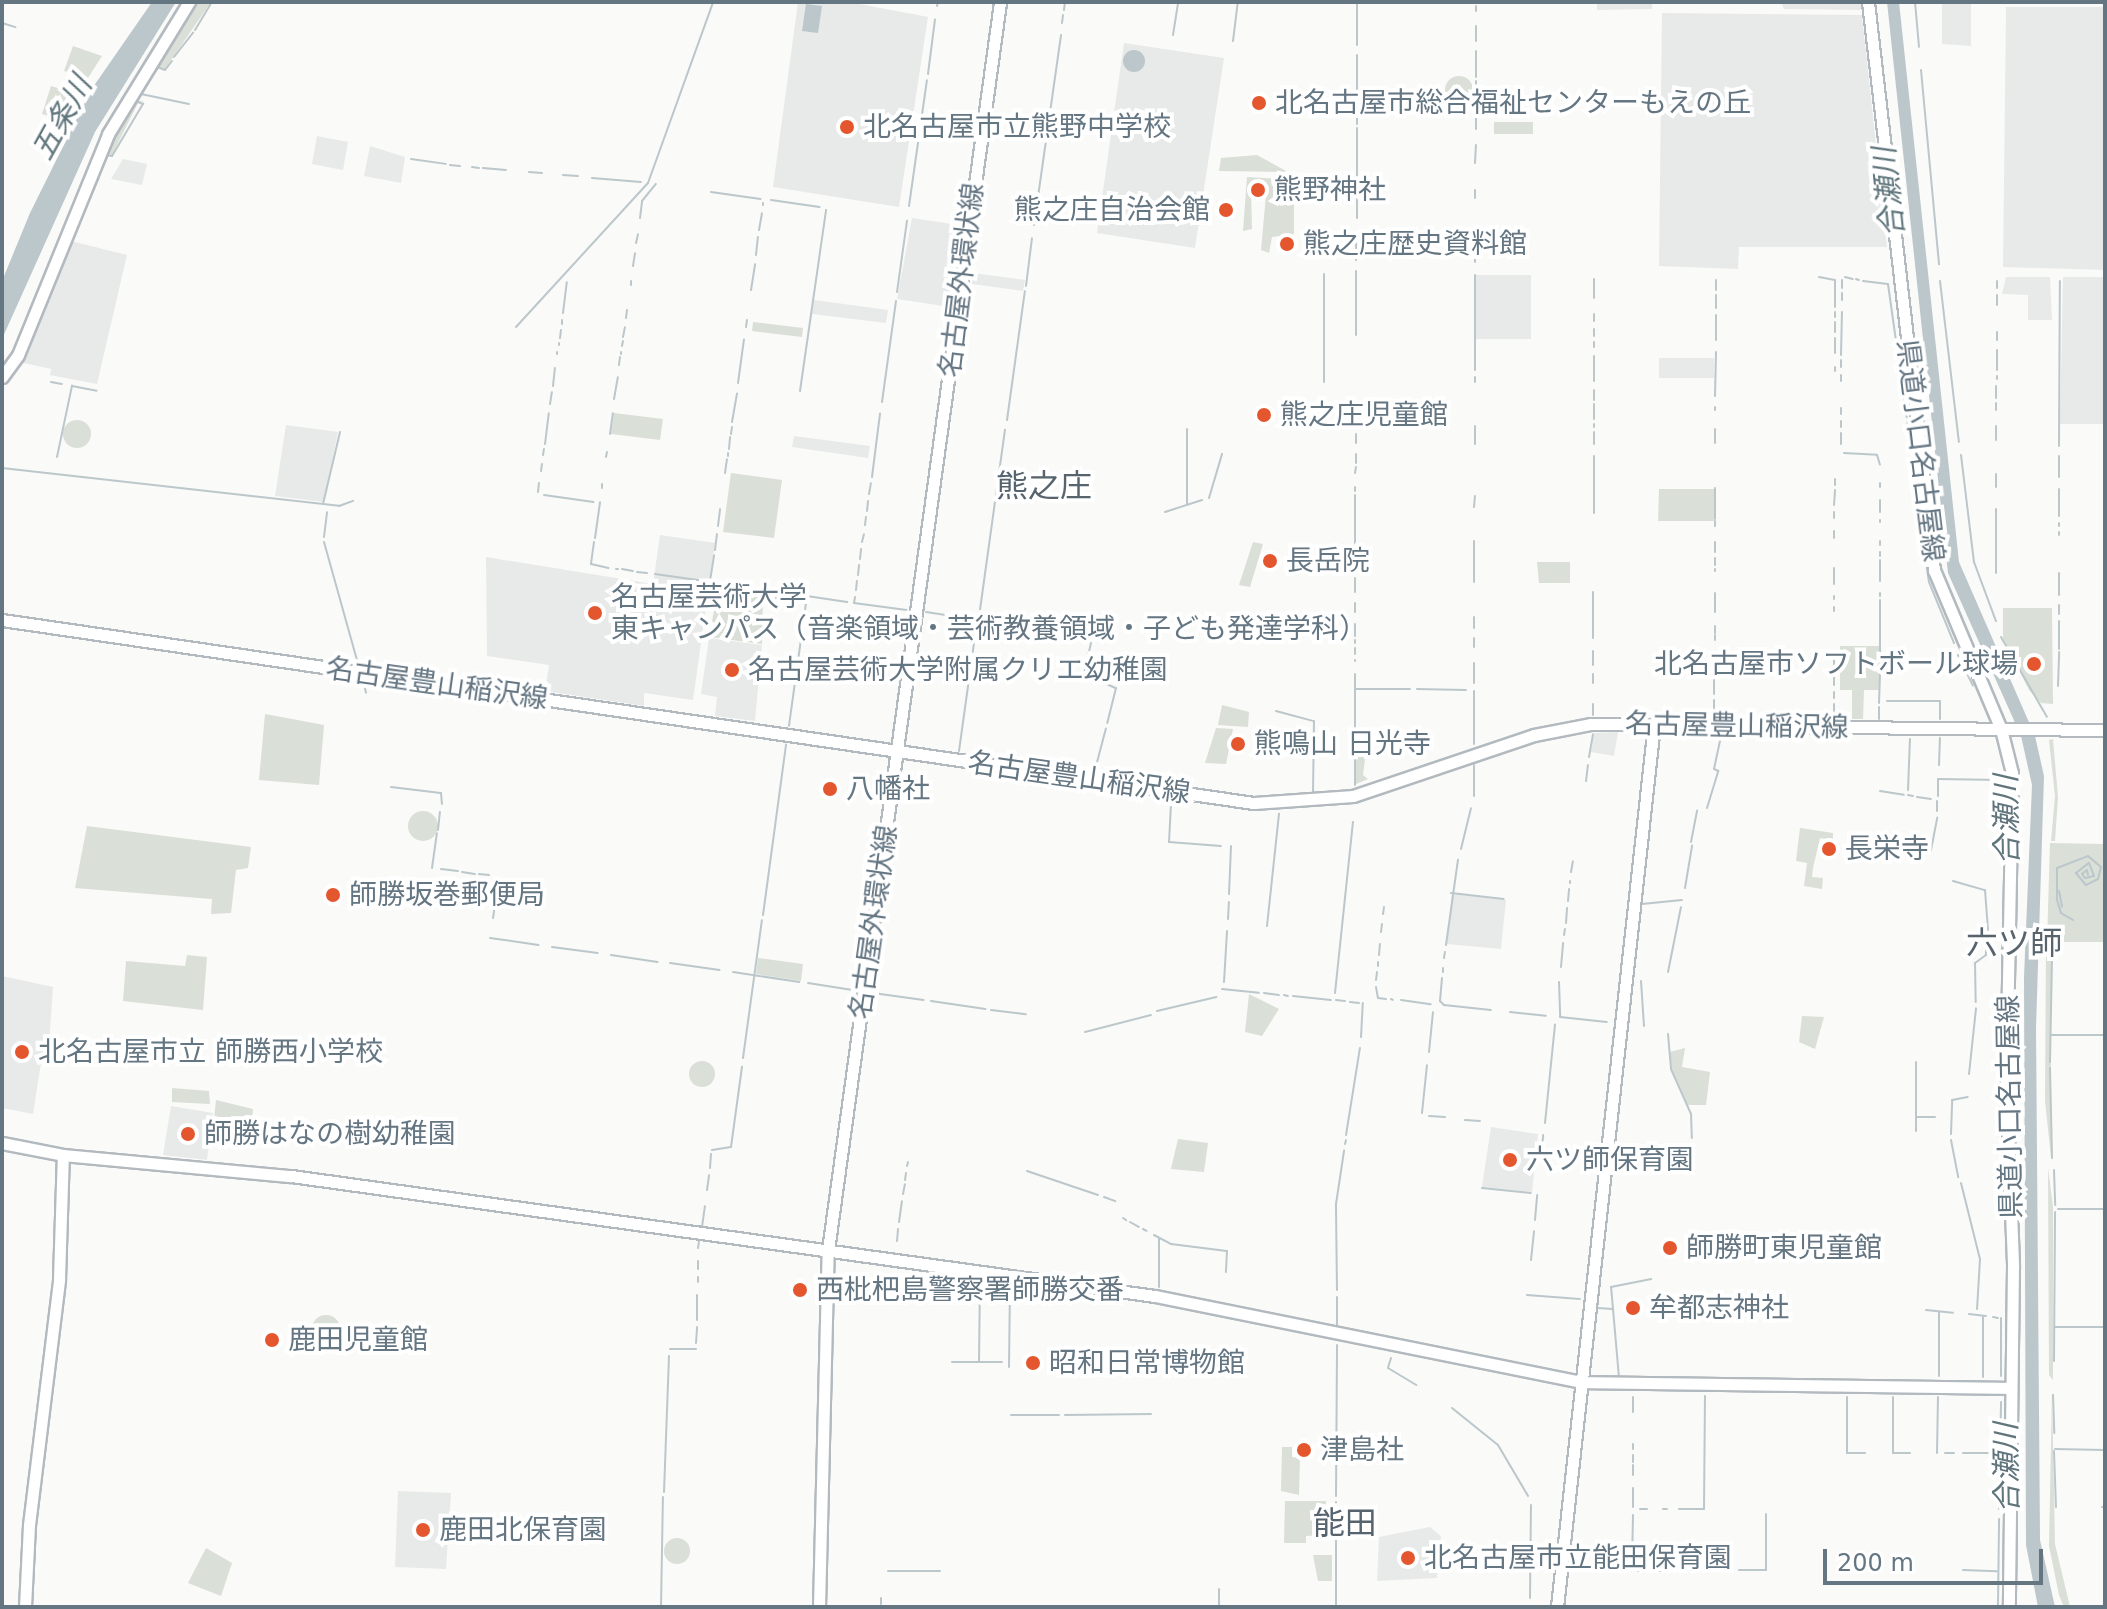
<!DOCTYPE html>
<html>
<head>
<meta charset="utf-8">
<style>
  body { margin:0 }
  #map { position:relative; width:2107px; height:1609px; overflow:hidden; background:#fafaf8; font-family:"DejaVu Sans","Noto Sans JP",sans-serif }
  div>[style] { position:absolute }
  .built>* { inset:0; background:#e8e9e9 }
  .green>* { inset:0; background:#dadfd7 }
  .round { border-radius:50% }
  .water>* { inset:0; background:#bbc7cb }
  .stream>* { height:2px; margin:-1px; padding:0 1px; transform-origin:1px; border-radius:1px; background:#bbc7cb }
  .roads { filter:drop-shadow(2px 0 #b3babf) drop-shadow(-2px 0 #b3babf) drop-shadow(0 2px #b3babf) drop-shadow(0 -2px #b3babf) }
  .secondary>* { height:11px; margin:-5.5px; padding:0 5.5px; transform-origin:5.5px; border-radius:5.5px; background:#fff }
  .dots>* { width:22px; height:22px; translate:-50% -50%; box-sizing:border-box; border:4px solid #fff; border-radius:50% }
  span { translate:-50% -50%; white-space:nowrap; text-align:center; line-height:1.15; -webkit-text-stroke:8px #fff; paint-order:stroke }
  .poi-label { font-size:28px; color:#657683 }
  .left { translate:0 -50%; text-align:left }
  .right { translate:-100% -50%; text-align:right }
  .street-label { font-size:28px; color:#657683 }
  .water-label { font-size:30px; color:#60757c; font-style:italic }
  .quarter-label { font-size:32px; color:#57646e }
  .frame { position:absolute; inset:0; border:4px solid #657683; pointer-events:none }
  .scale { position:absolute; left:1823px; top:1549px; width:220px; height:36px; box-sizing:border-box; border:4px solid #657683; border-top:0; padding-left:10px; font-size:24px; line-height:28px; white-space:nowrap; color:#657683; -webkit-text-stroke:6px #fff; paint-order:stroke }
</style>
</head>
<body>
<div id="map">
  <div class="built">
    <i style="clip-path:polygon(798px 2px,849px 2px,928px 17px,899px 207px,773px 187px)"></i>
    <i style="clip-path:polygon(1597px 2px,1652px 2px,1652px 9px,1597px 10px)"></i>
    <i style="clip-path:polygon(1781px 2px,1861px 2px,1862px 10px,1784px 9px)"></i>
    <i style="clip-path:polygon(1942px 2px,1971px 2px,1971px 46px,1942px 44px)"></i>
    <i style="clip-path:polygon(2006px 7px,2105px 7px,2105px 270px,2003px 267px)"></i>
    <i style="clip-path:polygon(1662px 13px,1862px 15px,1887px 247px,1739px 247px,1738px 269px,1659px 266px)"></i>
    <i style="clip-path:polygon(1124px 43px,1224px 58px,1195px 248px,1097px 233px)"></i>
    <i style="clip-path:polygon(317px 136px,348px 142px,343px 170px,312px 164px)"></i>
    <i style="clip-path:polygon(370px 146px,405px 157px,401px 183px,364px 176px)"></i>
    <i style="clip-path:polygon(123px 159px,147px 164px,142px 185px,111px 179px)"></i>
    <i style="clip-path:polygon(912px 218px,952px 224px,960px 236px,950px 307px,897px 299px)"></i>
    <i style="clip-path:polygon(67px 240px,127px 255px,97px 384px,50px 375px,51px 369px,19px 362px)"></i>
    <i style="clip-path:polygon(973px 273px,1025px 280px,1023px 291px,972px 284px)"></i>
    <i style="clip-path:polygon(1476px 275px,1531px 275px,1531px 339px,1476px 339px)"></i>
    <i style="clip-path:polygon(2006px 277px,2050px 277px,2052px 320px,2028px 320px,2028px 295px,2002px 294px)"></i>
    <i style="clip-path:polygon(2063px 277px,2105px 277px,2105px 424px,2060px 424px)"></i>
    <i style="clip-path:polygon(814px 300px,888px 310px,886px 323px,812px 314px)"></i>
    <i style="clip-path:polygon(1659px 358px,1714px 358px,1714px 378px,1659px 378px)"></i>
    <i style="clip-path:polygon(286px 425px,338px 432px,324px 502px,275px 496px)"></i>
    <i style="clip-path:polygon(794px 436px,870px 446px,868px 458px,792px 447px)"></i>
    <i style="clip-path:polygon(660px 535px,715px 543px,693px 700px,644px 693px,644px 706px,545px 691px,549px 665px,487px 656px,486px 557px,653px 584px)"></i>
    <i style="clip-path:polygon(709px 638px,762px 645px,755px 721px,715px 716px,717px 697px,701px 694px)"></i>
    <i style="clip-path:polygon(1618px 732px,1614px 756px,1591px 752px,1594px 733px)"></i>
    <i style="clip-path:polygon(1452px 894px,1506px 900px,1501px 949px,1447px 944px)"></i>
    <i style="clip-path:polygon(2px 976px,53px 987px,49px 1045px,44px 1044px,33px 1114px,2px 1108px)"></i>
    <i style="clip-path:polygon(171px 1106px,213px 1113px,207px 1160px,163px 1155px)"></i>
    <i style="clip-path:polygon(1491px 1127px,1538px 1134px,1532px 1192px,1482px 1187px)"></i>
    <i style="clip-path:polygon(398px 1491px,451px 1493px,446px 1569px,395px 1567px)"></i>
    <i style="clip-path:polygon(1430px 1527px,1441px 1536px,1437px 1578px,1377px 1581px,1379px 1537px)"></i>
  </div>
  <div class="green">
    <i style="clip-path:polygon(194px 2px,211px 2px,165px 69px,156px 66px,139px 93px)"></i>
    <i style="clip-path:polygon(73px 46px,102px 56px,88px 78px,64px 71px)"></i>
    <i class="round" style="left:1445px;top:76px;width:28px;height:28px"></i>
    <i style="clip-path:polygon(65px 78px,84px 85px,63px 120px,42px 114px,51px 86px,61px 89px)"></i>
    <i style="clip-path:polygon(131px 100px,144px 101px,138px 103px,112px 155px,105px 154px,95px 177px,100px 178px,75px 228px,94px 171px)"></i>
    <i style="clip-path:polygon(1494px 122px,1533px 122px,1533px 134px,1494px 134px)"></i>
    <i style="clip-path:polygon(1257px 155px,1288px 172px,1219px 171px,1221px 158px)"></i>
    <i style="clip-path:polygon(1247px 177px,1294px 180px,1294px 234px,1272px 237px,1269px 253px,1261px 250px,1266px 195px,1258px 187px,1251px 192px,1252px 229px,1243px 231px)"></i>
    <i style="clip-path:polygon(753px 322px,803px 328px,802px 337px,752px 331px)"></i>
    <i style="clip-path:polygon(614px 413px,663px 419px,660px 440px,611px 434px)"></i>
    <i class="round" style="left:63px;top:420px;width:28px;height:28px"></i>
    <i style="clip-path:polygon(731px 473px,782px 480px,774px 538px,723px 532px)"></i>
    <i style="clip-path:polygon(1659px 489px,1714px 489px,1714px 521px,1658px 521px)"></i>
    <i style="clip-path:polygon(1253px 542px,1263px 544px,1250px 587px,1239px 585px)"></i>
    <i style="clip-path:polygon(1537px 562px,1570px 562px,1570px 583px,1539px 583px)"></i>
    <i style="clip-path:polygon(718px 590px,763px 596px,762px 644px,709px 637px)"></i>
    <i style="clip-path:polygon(2003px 608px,2052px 608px,2053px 704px,2041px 703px,2029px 690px,2003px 638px)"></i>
    <i style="clip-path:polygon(1840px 646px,1879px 646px,1879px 690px,1864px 690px,1863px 719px,1852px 719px,1852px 690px,1840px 690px)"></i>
    <i style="clip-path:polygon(1222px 705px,1249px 712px,1248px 727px,1218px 725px)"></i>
    <i style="clip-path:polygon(265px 714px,324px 725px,319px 785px,259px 780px)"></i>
    <i style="clip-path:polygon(1216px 728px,1233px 729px,1226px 764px,1205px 763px)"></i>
    <i style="clip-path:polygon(2053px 739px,2058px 797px,2055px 841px,2051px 841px,2055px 796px,2049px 740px)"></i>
    <i style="clip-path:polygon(1367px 744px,1363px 775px,1368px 779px,1356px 784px,1356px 745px)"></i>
    <i class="round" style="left:408px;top:811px;width:30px;height:30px"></i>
    <i style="clip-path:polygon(87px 826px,251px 847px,248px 868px,236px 870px,231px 913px,211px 914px,212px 899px,75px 888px)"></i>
    <i style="clip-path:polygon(1800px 828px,1833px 833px,1833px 840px,1820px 838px,1813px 868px,1812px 877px,1823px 878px,1822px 889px,1804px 886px,1807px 863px,1796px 861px)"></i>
    <i style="clip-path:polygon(2050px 843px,2105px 844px,2105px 942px,2047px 942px)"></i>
    <i style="clip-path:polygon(2046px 948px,2051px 948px,2051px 1157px,2045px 1101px)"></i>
    <i style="clip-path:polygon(187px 955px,207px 957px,203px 1010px,123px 1001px,126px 961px,185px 966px)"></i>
    <i style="clip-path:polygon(758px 958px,803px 964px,801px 981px,756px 974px)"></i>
    <i style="clip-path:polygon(1249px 994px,1279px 1009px,1262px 1036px,1245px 1032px)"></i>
    <i style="clip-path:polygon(1802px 1016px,1824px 1017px,1815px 1049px,1799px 1042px)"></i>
    <i style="clip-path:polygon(1685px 1048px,1682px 1067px,1710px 1072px,1706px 1105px,1688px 1105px,1672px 1069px,1670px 1052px)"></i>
    <i class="round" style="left:689px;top:1061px;width:26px;height:26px"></i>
    <i style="clip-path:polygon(172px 1088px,209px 1091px,210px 1104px,172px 1102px)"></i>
    <i style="clip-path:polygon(216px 1100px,253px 1109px,251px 1133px,213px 1129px)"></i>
    <i style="clip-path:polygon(1178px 1139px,1208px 1143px,1204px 1172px,1171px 1169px)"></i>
    <i style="clip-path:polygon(2048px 1168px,2053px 1207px,2053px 1380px,2049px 1375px)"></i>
    <i class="round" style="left:312px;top:1315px;width:28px;height:28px"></i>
    <i style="clip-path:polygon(2052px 1391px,2055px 1544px,2070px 1607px,2064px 1607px,2059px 1595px,2049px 1546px)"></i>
    <i style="clip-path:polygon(1282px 1447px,1292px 1447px,1292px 1457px,1300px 1458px,1299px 1495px,1281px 1491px)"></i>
    <i style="clip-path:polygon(1285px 1501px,1326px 1501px,1324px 1535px,1306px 1536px,1306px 1543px,1284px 1543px)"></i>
    <i class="round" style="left:664px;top:1538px;width:26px;height:26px"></i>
    <i style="clip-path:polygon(206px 1548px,232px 1563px,221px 1596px,188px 1583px)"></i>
    <i style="clip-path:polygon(1313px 1555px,1332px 1555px,1332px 1581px,1318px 1581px)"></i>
  </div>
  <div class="water">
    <i style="clip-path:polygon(152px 2px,176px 2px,95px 132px,2px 339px,2px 281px,30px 213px,91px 90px)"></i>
    <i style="clip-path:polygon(1887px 2px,1899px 2px,1959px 562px,2035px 736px,2044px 776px,2036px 1028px,2040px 1540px,2055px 1607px,2038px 1607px,2026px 1545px,2024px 977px,2032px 785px,2021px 736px,1948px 573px)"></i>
    <i style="clip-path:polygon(806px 4px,822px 6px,818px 33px,802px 31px)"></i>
    <i class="round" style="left:1123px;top:50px;width:22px;height:22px"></i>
  </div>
  <div class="stream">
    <i style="left:1915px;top:2px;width:45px;rotate:84.9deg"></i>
    <i style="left:937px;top:6px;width:4px;rotate:-76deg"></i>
    <i style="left:1064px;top:10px;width:8px;rotate:-83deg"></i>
    <i style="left:1476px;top:11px;width:5px;rotate:-90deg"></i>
    <i style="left:2px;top:23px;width:14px;rotate:17deg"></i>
    <i style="left:1062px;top:23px;width:8px;rotate:-83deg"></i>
    <i style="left:195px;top:30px;width:33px;rotate:-59deg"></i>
    <i style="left:1173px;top:35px;width:33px;rotate:-81deg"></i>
    <i style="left:1233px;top:41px;width:39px;rotate:-83deg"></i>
    <i style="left:1476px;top:41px;width:15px;rotate:-90deg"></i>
    <i style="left:1357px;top:45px;width:43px;rotate:-90deg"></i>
    <i style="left:174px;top:57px;width:31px;rotate:-52deg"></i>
    <i style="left:172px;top:61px;width:11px;rotate:128deg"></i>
    <i style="left:165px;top:70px;width:9px;rotate:-159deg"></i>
    <i style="left:157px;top:67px;width:31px;rotate:121deg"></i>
    <i style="left:141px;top:94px;width:49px;rotate:11.8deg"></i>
    <i style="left:1921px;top:70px;width:195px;rotate:84.7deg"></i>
    <i style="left:928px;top:74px;width:55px;rotate:-82.7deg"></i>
    <i style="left:1476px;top:77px;width:26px;rotate:-90deg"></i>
    <i style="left:1476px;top:92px;width:11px;rotate:-90deg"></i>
    <i style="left:1476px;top:99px;width:4px;rotate:90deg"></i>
    <i style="left:1476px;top:106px;width:4px;rotate:90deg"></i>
    <i style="left:1476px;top:117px;width:12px;rotate:90deg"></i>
    <i style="left:1357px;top:124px;width:69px;rotate:-90deg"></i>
    <i style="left:106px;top:155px;width:6px;rotate:9deg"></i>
    <i style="left:112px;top:156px;width:61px;rotate:-59.2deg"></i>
    <i style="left:143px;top:104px;width:9px;rotate:-159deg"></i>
    <i style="left:411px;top:159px;width:35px;rotate:8deg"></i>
    <i style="left:1475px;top:163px;width:18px;rotate:-87deg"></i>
    <i style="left:450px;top:165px;width:10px;rotate:6deg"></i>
    <i style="left:472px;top:167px;width:7px;rotate:8deg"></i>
    <i style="left:483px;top:168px;width:23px;rotate:5deg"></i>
    <i style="left:529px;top:172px;width:13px;rotate:4deg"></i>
    <i style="left:563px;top:175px;width:15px;rotate:4deg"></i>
    <i style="left:592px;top:178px;width:49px;rotate:4.7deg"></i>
    <i style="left:1475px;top:190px;width:8px;rotate:90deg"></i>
    <i style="left:711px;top:192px;width:50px;rotate:8deg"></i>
    <i style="left:771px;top:200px;width:49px;rotate:8.3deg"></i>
    <i style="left:763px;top:205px;width:2px;rotate:-90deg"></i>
    <i style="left:909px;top:206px;width:127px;rotate:-81.9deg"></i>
    <i style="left:640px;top:218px;width:17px;rotate:-83deg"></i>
    <i style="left:642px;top:201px;width:22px;rotate:-51deg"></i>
    <i style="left:1357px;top:218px;width:90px;rotate:-90deg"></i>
    <i style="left:1034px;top:225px;width:192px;rotate:-81.9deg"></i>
    <i style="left:77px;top:227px;width:54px;rotate:-67.2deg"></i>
    <i style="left:759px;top:230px;width:17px;rotate:-80deg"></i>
    <i style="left:1356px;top:242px;width:18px;rotate:90deg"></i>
    <i style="left:636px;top:243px;width:9px;rotate:-77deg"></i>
    <i style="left:756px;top:255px;width:18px;rotate:-84deg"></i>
    <i style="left:1475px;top:262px;width:18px;rotate:-90deg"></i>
    <i style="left:633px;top:266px;width:13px;rotate:-81deg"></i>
    <i style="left:1819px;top:277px;width:16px;rotate:11deg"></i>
    <i style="left:1845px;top:277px;width:8px;rotate:14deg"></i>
    <i style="left:1856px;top:279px;width:3px;rotate:18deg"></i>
    <i style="left:1716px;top:280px;width:10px;rotate:90deg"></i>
    <i style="left:1842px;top:280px;width:8px;rotate:90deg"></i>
    <i style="left:1863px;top:281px;width:25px;rotate:7deg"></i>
    <i style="left:1888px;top:284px;width:166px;rotate:82deg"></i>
    <i style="left:1940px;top:281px;width:162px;rotate:83.3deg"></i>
    <i style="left:1997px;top:281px;width:7px;rotate:90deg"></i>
    <i style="left:631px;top:285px;width:4px;rotate:-90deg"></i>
    <i style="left:1026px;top:286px;width:48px;rotate:-82.9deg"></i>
    <i style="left:751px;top:290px;width:26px;rotate:-81deg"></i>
    <i style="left:897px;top:292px;width:72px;rotate:-82deg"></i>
    <i style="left:1842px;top:293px;width:7px;rotate:90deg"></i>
    <i style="left:1716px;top:295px;width:13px;rotate:90deg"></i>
    <i style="left:1997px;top:295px;width:10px;rotate:90deg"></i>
    <i style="left:1594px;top:298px;width:19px;rotate:-90deg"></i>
    <i style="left:1835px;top:307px;width:27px;rotate:-90deg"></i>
    <i style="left:563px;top:313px;width:31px;rotate:-83deg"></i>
    <i style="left:1594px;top:314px;width:7px;rotate:90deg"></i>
    <i style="left:1835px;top:317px;width:5px;rotate:-90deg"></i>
    <i style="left:626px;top:318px;width:8px;rotate:-83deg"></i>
    <i style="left:1835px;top:322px;width:10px;rotate:90deg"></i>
    <i style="left:562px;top:324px;width:4px;rotate:-90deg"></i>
    <i style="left:516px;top:327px;width:195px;rotate:-47.5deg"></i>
    <i style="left:648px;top:183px;width:192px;rotate:-70.2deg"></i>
    <i style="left:746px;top:327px;width:7px;rotate:-82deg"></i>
    <i style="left:1997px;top:332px;width:8px;rotate:90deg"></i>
    <i style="left:1356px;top:335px;width:64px;rotate:-90deg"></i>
    <i style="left:1594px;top:336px;width:7px;rotate:-90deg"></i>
    <i style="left:623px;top:337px;width:10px;rotate:-79deg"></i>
    <i style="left:560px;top:338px;width:8px;rotate:-83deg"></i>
    <i style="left:1716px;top:340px;width:25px;rotate:-90deg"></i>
    <i style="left:1594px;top:342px;width:5px;rotate:90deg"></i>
    <i style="left:559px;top:345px;width:2px;rotate:-90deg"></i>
    <i style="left:622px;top:346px;width:5px;rotate:-79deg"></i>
    <i style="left:1835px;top:353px;width:15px;rotate:-90deg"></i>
    <i style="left:557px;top:354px;width:2px;rotate:-90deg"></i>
    <i style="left:621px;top:354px;width:2px;rotate:-90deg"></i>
    <i style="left:1841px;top:355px;width:43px;rotate:-88.7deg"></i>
    <i style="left:1841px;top:360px;width:7px;rotate:90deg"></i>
    <i style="left:619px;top:365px;width:8px;rotate:-83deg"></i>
    <i style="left:1835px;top:367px;width:4px;rotate:90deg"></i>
    <i style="left:1475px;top:370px;width:95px;rotate:-90deg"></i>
    <i style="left:1997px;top:370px;width:20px;rotate:-90deg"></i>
    <i style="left:1841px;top:375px;width:6px;rotate:90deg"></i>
    <i style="left:1997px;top:376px;width:3px;rotate:90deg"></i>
    <i style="left:1475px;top:377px;width:5px;rotate:90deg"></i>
    <i style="left:1594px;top:381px;width:25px;rotate:-90deg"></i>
    <i style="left:51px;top:382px;width:11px;rotate:10deg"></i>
    <i style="left:1324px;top:382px;width:108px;rotate:-90deg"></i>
    <i style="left:738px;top:383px;width:44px;rotate:-82.2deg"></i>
    <i style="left:553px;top:386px;width:18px;rotate:-84deg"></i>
    <i style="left:1996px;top:386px;width:12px;rotate:90deg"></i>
    <i style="left:1594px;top:390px;width:10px;rotate:90deg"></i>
    <i style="left:800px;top:391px;width:183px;rotate:-81.8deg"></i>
    <i style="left:1715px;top:396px;width:44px;rotate:-88.7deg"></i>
    <i style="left:614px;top:399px;width:22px;rotate:-80deg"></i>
    <i style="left:882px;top:402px;width:102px;rotate:-82.1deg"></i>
    <i style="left:1996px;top:403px;width:7px;rotate:90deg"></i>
    <i style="left:550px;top:404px;width:12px;rotate:-81deg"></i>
    <i style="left:1594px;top:404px;width:15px;rotate:90deg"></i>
    <i style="left:1715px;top:407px;width:3px;rotate:90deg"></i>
    <i style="left:1841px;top:408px;width:6px;rotate:90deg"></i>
    <i style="left:1007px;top:420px;width:130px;rotate:-82.1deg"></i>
    <i style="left:1841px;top:421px;width:6px;rotate:90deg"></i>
    <i style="left:732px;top:422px;width:29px;rotate:-80deg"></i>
    <i style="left:1594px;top:424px;width:3px;rotate:90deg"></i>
    <i style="left:1475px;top:426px;width:18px;rotate:90deg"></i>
    <i style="left:1187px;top:429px;width:75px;rotate:90deg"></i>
    <i style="left:1594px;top:432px;width:12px;rotate:90deg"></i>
    <i style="left:1841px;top:433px;width:11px;rotate:90deg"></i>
    <i style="left:610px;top:434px;width:21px;rotate:-82deg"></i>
    <i style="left:731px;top:434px;width:7px;rotate:-82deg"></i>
    <i style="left:1356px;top:434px;width:9px;rotate:90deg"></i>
    <i style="left:1996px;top:440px;width:14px;rotate:-90deg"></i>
    <i style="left:1715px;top:443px;width:14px;rotate:-90deg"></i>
    <i style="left:545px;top:444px;width:31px;rotate:-83deg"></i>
    <i style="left:2059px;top:446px;width:165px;rotate:-89.7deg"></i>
    <i style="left:729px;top:449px;width:12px;rotate:-85deg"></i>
    <i style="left:1844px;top:453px;width:33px;rotate:3deg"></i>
    <i style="left:1877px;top:455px;width:10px;rotate:73deg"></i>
    <i style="left:1356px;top:454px;width:9px;rotate:90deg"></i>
    <i style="left:543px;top:455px;width:6px;rotate:-81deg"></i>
    <i style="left:1961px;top:455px;width:108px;rotate:83.1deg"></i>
    <i style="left:1974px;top:562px;width:63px;rotate:69.6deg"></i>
    <i style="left:728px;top:456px;width:3px;rotate:-90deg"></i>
    <i style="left:2059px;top:456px;width:21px;rotate:90deg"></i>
    <i style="left:57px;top:457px;width:73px;rotate:-78.1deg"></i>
    <i style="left:72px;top:386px;width:25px;rotate:11deg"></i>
    <i style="left:606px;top:457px;width:5px;rotate:-79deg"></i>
    <i style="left:1911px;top:459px;width:124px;rotate:81.7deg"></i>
    <i style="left:1929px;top:582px;width:66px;rotate:67.7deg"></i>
    <i style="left:2px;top:468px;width:339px;rotate:6.4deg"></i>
    <i style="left:339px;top:506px;width:15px;rotate:-20deg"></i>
    <i style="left:541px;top:471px;width:7px;rotate:-82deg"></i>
    <i style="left:725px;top:473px;width:14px;rotate:-82deg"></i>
    <i style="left:1355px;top:473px;width:6px;rotate:-81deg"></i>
    <i style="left:872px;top:477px;width:64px;rotate:-82.8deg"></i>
    <i style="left:1835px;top:479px;width:6px;rotate:90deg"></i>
    <i style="left:1880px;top:483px;width:4px;rotate:90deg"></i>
    <i style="left:1355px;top:487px;width:4px;rotate:90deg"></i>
    <i style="left:1996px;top:487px;width:13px;rotate:-90deg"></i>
    <i style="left:602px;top:488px;width:4px;rotate:-90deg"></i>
    <i style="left:538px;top:492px;width:9px;rotate:-84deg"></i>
    <i style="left:869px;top:494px;width:11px;rotate:-80deg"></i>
    <i style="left:544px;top:495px;width:50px;rotate:8deg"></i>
    <i style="left:1209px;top:498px;width:46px;rotate:-73.5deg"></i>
    <i style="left:1880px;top:500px;width:12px;rotate:90deg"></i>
    <i style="left:323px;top:504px;width:74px;rotate:-76.7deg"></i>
    <i style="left:1834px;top:505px;width:15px;rotate:-86deg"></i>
    <i style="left:1474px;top:507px;width:11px;rotate:-85deg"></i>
    <i style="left:867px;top:511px;width:10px;rotate:-84deg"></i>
    <i style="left:1165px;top:512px;width:39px;rotate:-18deg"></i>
    <i style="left:1834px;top:512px;width:6px;rotate:90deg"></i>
    <i style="left:1594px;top:513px;width:57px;rotate:-90deg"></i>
    <i style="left:2059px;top:516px;width:27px;rotate:-90deg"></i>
    <i style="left:1715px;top:519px;width:31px;rotate:-90deg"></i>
    <i style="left:1880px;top:520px;width:2px;rotate:90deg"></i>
    <i style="left:1715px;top:521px;width:5px;rotate:90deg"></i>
    <i style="left:865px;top:525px;width:8px;rotate:-83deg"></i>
    <i style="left:718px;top:526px;width:17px;rotate:-83deg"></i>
    <i style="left:2059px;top:526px;width:3px;rotate:-90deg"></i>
    <i style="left:1834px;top:531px;width:7px;rotate:90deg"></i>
    <i style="left:2059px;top:532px;width:3px;rotate:90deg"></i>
    <i style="left:324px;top:537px;width:25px;rotate:-83deg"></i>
    <i style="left:595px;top:538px;width:36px;rotate:-82deg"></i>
    <i style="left:1474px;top:541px;width:41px;rotate:90deg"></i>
    <i style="left:1880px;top:541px;width:4px;rotate:90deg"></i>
    <i style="left:324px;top:542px;width:127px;rotate:74.4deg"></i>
    <i style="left:594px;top:542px;width:22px;rotate:98deg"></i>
    <i style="left:591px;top:564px;width:18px;rotate:13deg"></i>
    <i style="left:862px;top:542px;width:8px;rotate:-76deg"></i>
    <i style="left:1715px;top:542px;width:10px;rotate:90deg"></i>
    <i style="left:715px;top:550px;width:16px;rotate:-83deg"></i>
    <i style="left:1880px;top:552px;width:4px;rotate:90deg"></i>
    <i style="left:1715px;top:558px;width:7px;rotate:90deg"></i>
    <i style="left:860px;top:559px;width:10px;rotate:-84deg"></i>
    <i style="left:1880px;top:560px;width:21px;rotate:90deg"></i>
    <i style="left:1355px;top:567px;width:72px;rotate:-90deg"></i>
    <i style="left:616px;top:569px;width:2px"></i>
    <i style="left:622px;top:569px;width:11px;rotate:10deg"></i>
    <i style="left:1715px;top:569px;width:2px;rotate:90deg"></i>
    <i style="left:637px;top:572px;width:10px;rotate:6deg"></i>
    <i style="left:1996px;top:573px;width:64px;rotate:-90deg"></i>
    <i style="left:655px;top:574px;width:57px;rotate:8.1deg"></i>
    <i style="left:858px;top:575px;width:10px;rotate:-84deg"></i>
    <i style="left:710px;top:581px;width:26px;rotate:-81deg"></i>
    <i style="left:717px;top:583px;width:49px;rotate:8.1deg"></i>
    <i style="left:1834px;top:584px;width:16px;rotate:-90deg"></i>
    <i style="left:856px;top:590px;width:9px;rotate:-84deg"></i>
    <i style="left:773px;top:591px;width:75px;rotate:8.5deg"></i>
    <i style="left:1355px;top:592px;width:14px;rotate:-90deg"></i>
    <i style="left:1880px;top:593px;width:3px;rotate:90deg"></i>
    <i style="left:2059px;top:595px;width:22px;rotate:-90deg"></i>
    <i style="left:1834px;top:596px;width:3px;rotate:90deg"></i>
    <i style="left:855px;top:597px;width:6px;rotate:99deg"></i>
    <i style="left:854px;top:603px;width:53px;rotate:7.5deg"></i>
    <i style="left:776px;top:598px;width:30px;rotate:9deg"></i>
    <i style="left:806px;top:603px;width:124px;rotate:97.9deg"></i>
    <i style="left:1355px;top:603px;width:9px;rotate:90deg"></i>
    <i style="left:2059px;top:605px;width:9px;rotate:90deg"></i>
    <i style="left:1834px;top:607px;width:4px;rotate:90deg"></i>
    <i style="left:926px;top:612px;width:53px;rotate:8.7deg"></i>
    <i style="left:1715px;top:612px;width:19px;rotate:-90deg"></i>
    <i style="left:979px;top:617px;width:189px;rotate:-82.1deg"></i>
    <i style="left:1474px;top:617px;width:11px;rotate:90deg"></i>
    <i style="left:985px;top:621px;width:50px;rotate:6.8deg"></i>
    <i style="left:1355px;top:624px;width:12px;rotate:90deg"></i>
    <i style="left:1715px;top:626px;width:7px;rotate:90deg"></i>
    <i style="left:1042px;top:628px;width:28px;rotate:10deg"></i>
    <i style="left:1715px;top:635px;width:5px;rotate:90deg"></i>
    <i style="left:2001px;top:637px;width:92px;rotate:60.1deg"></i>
    <i style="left:1474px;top:638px;width:9px;rotate:90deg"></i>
    <i style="left:1593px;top:638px;width:46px;rotate:-90deg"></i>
    <i style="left:1355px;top:640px;width:3px;rotate:90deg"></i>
    <i style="left:1091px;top:643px;width:32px;rotate:103deg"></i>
    <i style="left:1084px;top:674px;width:35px;rotate:24deg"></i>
    <i style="left:1116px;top:688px;width:36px;rotate:104deg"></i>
    <i style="left:1355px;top:648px;width:6px;rotate:90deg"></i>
    <i style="left:2059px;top:649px;width:28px;rotate:-90deg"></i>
    <i style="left:1958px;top:655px;width:34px;rotate:64deg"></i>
    <i style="left:1834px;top:656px;width:9px;rotate:90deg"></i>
    <i style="left:1355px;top:660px;width:1px;rotate:90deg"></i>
    <i style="left:1714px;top:661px;width:5px;rotate:90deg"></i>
    <i style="left:1474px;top:663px;width:20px;rotate:90deg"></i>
    <i style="left:1593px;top:665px;width:14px;rotate:-90deg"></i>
    <i style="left:1880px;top:666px;width:66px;rotate:-90deg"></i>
    <i style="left:1834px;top:668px;width:1px;rotate:90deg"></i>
    <i style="left:1714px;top:673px;width:2px;rotate:90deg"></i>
    <i style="left:1593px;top:674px;width:9px;rotate:90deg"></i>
    <i style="left:1834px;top:677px;width:8px;rotate:90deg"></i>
    <i style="left:364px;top:684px;width:9px;rotate:77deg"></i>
    <i style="left:2058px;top:686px;width:34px;rotate:-88deg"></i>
    <i style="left:1355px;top:689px;width:55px"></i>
    <i style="left:1417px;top:689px;width:49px;rotate:1.2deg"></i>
    <i style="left:1834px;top:692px;width:6px;rotate:90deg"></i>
    <i style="left:1714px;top:694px;width:14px;rotate:-90deg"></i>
    <i style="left:1714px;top:700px;width:17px;rotate:90deg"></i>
    <i style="left:1887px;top:701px;width:53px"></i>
    <i style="left:1940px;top:701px;width:18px;rotate:90deg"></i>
    <i style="left:1879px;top:703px;width:34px;rotate:-88deg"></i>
    <i style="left:1834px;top:704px;width:15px;rotate:90deg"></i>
    <i style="left:1276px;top:711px;width:39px;rotate:15deg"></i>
    <i style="left:1314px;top:721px;width:72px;rotate:90.8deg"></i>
    <i style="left:1593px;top:715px;width:11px;rotate:-90deg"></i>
    <i style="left:1879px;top:719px;width:12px;rotate:-90deg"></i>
    <i style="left:1474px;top:744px;width:53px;rotate:-90deg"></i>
    <i style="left:959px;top:751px;width:123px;rotate:-82.1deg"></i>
    <i style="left:1589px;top:757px;width:23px;rotate:-80deg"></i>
    <i style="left:1939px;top:765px;width:27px;rotate:-88deg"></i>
    <i style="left:1095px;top:770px;width:43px;rotate:-75.3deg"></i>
    <i style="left:1586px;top:781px;width:16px;rotate:-83deg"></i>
    <i style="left:1355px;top:785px;width:111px;rotate:-90deg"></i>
    <i style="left:391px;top:787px;width:50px;rotate:6.8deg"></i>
    <i style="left:441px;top:793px;width:11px;rotate:85deg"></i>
    <i style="left:1908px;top:790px;width:51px;rotate:-87.8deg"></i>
    <i style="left:1880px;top:791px;width:24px;rotate:9deg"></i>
    <i style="left:1908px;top:795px;width:5px;rotate:11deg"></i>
    <i style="left:1474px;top:796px;width:31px;rotate:-90deg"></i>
    <i style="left:1938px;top:796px;width:17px;rotate:-90deg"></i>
    <i style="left:1938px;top:779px;width:62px;rotate:0.9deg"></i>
    <i style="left:1917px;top:797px;width:14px;rotate:8deg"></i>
    <i style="left:1171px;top:804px;width:38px;rotate:93deg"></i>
    <i style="left:1169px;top:842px;width:52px;rotate:4.4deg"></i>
    <i style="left:1707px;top:808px;width:39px;rotate:-73deg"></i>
    <i style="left:1718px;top:771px;width:4px;rotate:-153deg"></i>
    <i style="left:1714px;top:769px;width:35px;rotate:-78deg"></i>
    <i style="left:1937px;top:811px;width:10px;rotate:-90deg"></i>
    <i style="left:438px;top:830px;width:18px;rotate:-84deg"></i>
    <i style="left:1691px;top:842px;width:32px;rotate:-79deg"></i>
    <i style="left:1461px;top:849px;width:42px;rotate:-76.3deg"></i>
    <i style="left:1931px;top:850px;width:33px;rotate:-79deg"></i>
    <i style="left:432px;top:868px;width:35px;rotate:-82deg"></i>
    <i style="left:441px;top:869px;width:17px;rotate:7deg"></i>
    <i style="left:462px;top:872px;width:13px;rotate:9deg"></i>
    <i style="left:1571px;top:872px;width:11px;rotate:-80deg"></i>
    <i style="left:479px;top:874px;width:10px;rotate:6deg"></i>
    <i style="left:1953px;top:881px;width:33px;rotate:16deg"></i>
    <i style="left:1985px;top:890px;width:40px;rotate:85.7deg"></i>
    <i style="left:1988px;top:930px;width:25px;rotate:95deg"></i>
    <i style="left:1986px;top:955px;width:14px;rotate:144deg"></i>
    <i style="left:1975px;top:963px;width:39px;rotate:89deg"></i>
    <i style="left:1570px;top:883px;width:2px;rotate:-90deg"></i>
    <i style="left:1685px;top:888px;width:43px;rotate:-80.5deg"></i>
    <i style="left:2059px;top:891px;width:16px;rotate:79deg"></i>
    <i style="left:1451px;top:893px;width:53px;rotate:6.5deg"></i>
    <i style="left:1229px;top:894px;width:48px;rotate:-87.6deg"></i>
    <i style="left:1568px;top:901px;width:12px;rotate:-85deg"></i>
    <i style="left:1642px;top:904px;width:40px;rotate:-5.7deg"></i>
    <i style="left:1383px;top:914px;width:7px;rotate:-82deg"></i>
    <i style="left:763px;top:915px;width:172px;rotate:-82.3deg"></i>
    <i style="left:493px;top:918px;width:32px;rotate:-81deg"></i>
    <i style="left:1228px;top:919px;width:17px;rotate:-87deg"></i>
    <i style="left:2073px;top:920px;width:14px;rotate:-150deg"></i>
    <i style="left:2061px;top:913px;width:14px;rotate:-107deg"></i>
    <i style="left:2057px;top:900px;width:32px;rotate:-90deg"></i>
    <i style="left:2057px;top:868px;width:33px;rotate:-21deg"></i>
    <i style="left:2088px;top:856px;width:17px;rotate:40deg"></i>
    <i style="left:2101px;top:867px;width:12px;rotate:104deg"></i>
    <i style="left:2098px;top:879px;width:13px;rotate:153deg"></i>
    <i style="left:2086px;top:885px;width:16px;rotate:-130deg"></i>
    <i style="left:2076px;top:873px;width:16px;rotate:-38deg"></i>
    <i style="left:2089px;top:863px;width:14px;rotate:69deg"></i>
    <i style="left:2094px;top:876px;width:9px;rotate:167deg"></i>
    <i style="left:2085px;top:878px;width:5px;rotate:-127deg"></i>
    <i style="left:2082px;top:874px;width:6px;rotate:-39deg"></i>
    <i style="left:2087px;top:870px;width:5px;rotate:79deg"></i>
    <i style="left:1566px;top:923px;width:15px;rotate:-86deg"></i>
    <i style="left:1267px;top:926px;width:113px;rotate:-83.9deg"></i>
    <i style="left:1381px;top:932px;width:8px;rotate:-83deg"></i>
    <i style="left:1564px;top:935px;width:6px;rotate:-81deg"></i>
    <i style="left:490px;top:938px;width:49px;rotate:8.1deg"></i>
    <i style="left:1446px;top:945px;width:86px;rotate:-82deg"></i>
    <i style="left:552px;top:947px;width:46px;rotate:7.4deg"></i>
    <i style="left:611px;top:955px;width:47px;rotate:8.7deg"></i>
    <i style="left:1379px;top:955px;width:11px;rotate:-85deg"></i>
    <i style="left:1444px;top:958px;width:6px;rotate:-81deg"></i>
    <i style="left:670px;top:963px;width:50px;rotate:8deg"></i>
    <i style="left:1378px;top:966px;width:4px;rotate:-90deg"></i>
    <i style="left:1561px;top:967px;width:24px;rotate:-85deg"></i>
    <i style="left:733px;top:972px;width:67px;rotate:8.6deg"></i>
    <i style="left:1443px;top:972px;width:4px;rotate:-90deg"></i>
    <i style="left:1668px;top:972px;width:66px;rotate:-78.7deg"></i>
    <i style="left:1442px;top:978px;width:23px;rotate:95deg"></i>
    <i style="left:1440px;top:1001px;width:6px;rotate:45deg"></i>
    <i style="left:1444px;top:1005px;width:47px;rotate:6.1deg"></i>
    <i style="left:1376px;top:980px;width:8px;rotate:-83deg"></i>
    <i style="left:1641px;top:981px;width:45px;rotate:86.2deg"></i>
    <i style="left:1224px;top:982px;width:51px;rotate:-86.6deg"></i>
    <i style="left:1559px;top:982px;width:35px;rotate:88deg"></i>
    <i style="left:1560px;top:1017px;width:47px;rotate:6.1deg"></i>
    <i style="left:808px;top:983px;width:45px;rotate:9deg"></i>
    <i style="left:1376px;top:987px;width:11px;rotate:80deg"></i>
    <i style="left:1378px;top:998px;width:8px;rotate:7deg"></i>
    <i style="left:1222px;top:989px;width:37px;rotate:6deg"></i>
    <i style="left:873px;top:993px;width:51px;rotate:7.8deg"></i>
    <i style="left:1264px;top:993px;width:15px;rotate:8deg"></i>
    <i style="left:1335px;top:993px;width:172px;rotate:-84deg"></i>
    <i style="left:1284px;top:995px;width:4px;rotate:14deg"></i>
    <i style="left:1293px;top:996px;width:38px;rotate:6deg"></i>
    <i style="left:1391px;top:999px;width:2px;rotate:27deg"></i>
    <i style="left:1336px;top:1000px;width:9px;rotate:6deg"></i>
    <i style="left:1401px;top:1000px;width:30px;rotate:8deg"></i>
    <i style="left:931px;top:1001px;width:55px;rotate:8.4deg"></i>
    <i style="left:1350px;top:1002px;width:9px;rotate:6deg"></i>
    <i style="left:991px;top:1010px;width:35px;rotate:7deg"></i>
    <i style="left:1157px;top:1011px;width:61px;rotate:-13.3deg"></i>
    <i style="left:1510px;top:1012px;width:36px;rotate:6deg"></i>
    <i style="left:1085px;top:1032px;width:68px;rotate:-14.4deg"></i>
    <i style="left:1668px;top:1034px;width:35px;rotate:85deg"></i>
    <i style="left:1671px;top:1069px;width:49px;rotate:66deg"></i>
    <i style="left:1691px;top:1114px;width:24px;rotate:88deg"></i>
    <i style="left:2051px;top:1035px;width:54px"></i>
    <i style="left:1361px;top:1037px;width:34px;rotate:-87deg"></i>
    <i style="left:1429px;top:1052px;width:40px;rotate:-84.3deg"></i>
    <i style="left:743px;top:1058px;width:139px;rotate:-82.2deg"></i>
    <i style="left:1916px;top:1062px;width:55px;rotate:90deg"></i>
    <i style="left:1916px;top:1117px;width:19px"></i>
    <i style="left:2050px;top:1062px;width:109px;rotate:-88.9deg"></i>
    <i style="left:2050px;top:1068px;width:90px;rotate:88.7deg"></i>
    <i style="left:1969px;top:1074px;width:66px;rotate:-83.9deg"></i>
    <i style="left:1422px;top:1113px;width:48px;rotate:-84.1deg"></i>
    <i style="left:1429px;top:1116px;width:16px;rotate:4deg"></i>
    <i style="left:1465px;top:1120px;width:15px;rotate:4deg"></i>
    <i style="left:1545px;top:1123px;width:99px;rotate:-84.2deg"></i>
    <i style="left:1916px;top:1131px;width:14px;rotate:-90deg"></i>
    <i style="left:1951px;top:1134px;width:34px;rotate:-88deg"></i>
    <i style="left:1952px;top:1100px;width:16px;rotate:-11deg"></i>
    <i style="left:1346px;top:1135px;width:88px;rotate:-80.9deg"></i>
    <i style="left:1951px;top:1140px;width:38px;rotate:79deg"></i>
    <i style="left:1345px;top:1144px;width:4px;rotate:-76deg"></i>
    <i style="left:712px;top:1150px;width:19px;rotate:-9deg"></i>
    <i style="left:731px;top:1147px;width:81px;rotate:-82.2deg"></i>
    <i style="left:1541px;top:1160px;width:25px;rotate:-85deg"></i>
    <i style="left:907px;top:1166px;width:4px;rotate:-76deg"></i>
    <i style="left:710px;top:1168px;width:14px;rotate:-86deg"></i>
    <i style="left:2054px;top:1170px;width:35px;rotate:88deg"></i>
    <i style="left:1027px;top:1171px;width:75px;rotate:18.7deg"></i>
    <i style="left:905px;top:1180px;width:7px;rotate:-82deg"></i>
    <i style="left:1961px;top:1183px;width:78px;rotate:76deg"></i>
    <i style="left:1980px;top:1259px;width:50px;rotate:93.4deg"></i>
    <i style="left:1482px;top:1188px;width:49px;rotate:5.8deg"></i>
    <i style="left:707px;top:1190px;width:15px;rotate:-82deg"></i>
    <i style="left:903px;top:1194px;width:10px;rotate:-79deg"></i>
    <i style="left:1104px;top:1197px;width:12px;rotate:20deg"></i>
    <i style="left:2058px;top:1209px;width:47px"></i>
    <i style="left:1123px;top:1218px;width:4px;rotate:34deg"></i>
    <i style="left:1535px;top:1220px;width:25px;rotate:-85deg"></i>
    <i style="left:899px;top:1222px;width:21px;rotate:-82deg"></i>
    <i style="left:1130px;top:1222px;width:10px;rotate:29deg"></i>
    <i style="left:702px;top:1227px;width:21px;rotate:-82deg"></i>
    <i style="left:1143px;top:1229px;width:4px;rotate:27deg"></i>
    <i style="left:1154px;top:1235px;width:19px;rotate:28deg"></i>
    <i style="left:1171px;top:1244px;width:56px;rotate:7.1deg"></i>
    <i style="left:1227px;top:1251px;width:21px;rotate:93deg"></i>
    <i style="left:1159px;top:1239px;width:48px;rotate:90deg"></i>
    <i style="left:897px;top:1241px;width:12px;rotate:-85deg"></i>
    <i style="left:698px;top:1248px;width:7px;rotate:-82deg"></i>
    <i style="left:1531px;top:1260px;width:29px;rotate:-84deg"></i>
    <i style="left:698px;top:1269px;width:8px;rotate:-90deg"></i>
    <i style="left:698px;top:1282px;width:5px;rotate:-90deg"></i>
    <i style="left:1337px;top:1290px;width:86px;rotate:-90.7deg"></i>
    <i style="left:1336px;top:1204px;width:54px;rotate:-81.4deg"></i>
    <i style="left:1527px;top:1295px;width:53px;rotate:4.3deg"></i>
    <i style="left:1337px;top:1297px;width:29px;rotate:90deg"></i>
    <i style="left:1598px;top:1308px;width:15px;rotate:4deg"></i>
    <i style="left:1613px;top:1309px;width:68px;rotate:85deg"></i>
    <i style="left:1613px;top:1309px;width:22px;rotate:-95deg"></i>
    <i style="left:1611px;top:1287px;width:41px;rotate:-11.3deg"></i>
    <i style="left:1926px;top:1310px;width:27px;rotate:6deg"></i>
    <i style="left:1939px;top:1312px;width:64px;rotate:90deg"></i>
    <i style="left:1969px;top:1314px;width:17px;rotate:7deg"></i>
    <i style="left:1993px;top:1317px;width:5px;rotate:11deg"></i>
    <i style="left:697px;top:1320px;width:25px;rotate:-90deg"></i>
    <i style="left:2055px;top:1327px;width:50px"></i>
    <i style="left:696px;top:1343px;width:16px;rotate:-86deg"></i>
    <i style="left:670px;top:1349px;width:26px"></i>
    <i style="left:1391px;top:1358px;width:10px;rotate:107deg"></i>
    <i style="left:1388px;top:1368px;width:33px;rotate:31deg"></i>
    <i style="left:2054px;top:1361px;width:149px;rotate:-89.6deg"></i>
    <i style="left:952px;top:1362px;width:50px"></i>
    <i style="left:979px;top:1362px;width:80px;rotate:-89.3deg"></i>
    <i style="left:1009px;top:1367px;width:80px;rotate:-89.3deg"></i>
    <i style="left:2001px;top:1376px;width:58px;rotate:-90deg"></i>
    <i style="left:1983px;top:1377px;width:61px;rotate:-90deg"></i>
    <i style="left:2053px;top:1395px;width:38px;rotate:88deg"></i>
    <i style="left:1633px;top:1397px;width:15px;rotate:90deg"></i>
    <i style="left:1847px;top:1397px;width:56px;rotate:90deg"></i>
    <i style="left:1847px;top:1453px;width:18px"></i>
    <i style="left:1452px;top:1408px;width:59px;rotate:38.8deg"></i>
    <i style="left:1498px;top:1445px;width:59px;rotate:59.5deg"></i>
    <i style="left:1011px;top:1415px;width:48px"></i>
    <i style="left:1065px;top:1415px;width:86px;rotate:-0.7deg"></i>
    <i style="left:1633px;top:1444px;width:5px;rotate:90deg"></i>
    <i style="left:2055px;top:1449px;width:50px;rotate:1.1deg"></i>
    <i style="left:2054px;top:1451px;width:56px;rotate:88deg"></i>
    <i style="left:1893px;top:1453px;width:56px;rotate:-90deg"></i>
    <i style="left:1893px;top:1453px;width:17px"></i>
    <i style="left:1937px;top:1453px;width:56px;rotate:-89deg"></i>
    <i style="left:1945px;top:1453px;width:9px"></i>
    <i style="left:1963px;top:1453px;width:35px"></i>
    <i style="left:1633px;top:1455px;width:7px;rotate:90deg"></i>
    <i style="left:1633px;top:1465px;width:10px;rotate:90deg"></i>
    <i style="left:1633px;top:1488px;width:19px;rotate:90deg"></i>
    <i style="left:664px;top:1492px;width:136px;rotate:-87.9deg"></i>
    <i style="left:1336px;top:1496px;width:151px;rotate:-89.6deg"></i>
    <i style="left:2102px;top:1507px;width:3px"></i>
    <i style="left:1640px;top:1509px;width:7px"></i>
    <i style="left:1663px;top:1509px;width:4px"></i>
    <i style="left:1679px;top:1509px;width:25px"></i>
    <i style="left:1704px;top:1509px;width:113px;rotate:-89.5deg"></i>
    <i style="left:1999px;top:1509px;width:107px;rotate:-88.9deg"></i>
    <i style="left:1632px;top:1563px;width:48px;rotate:-88.8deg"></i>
    <i style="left:1739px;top:1570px;width:27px"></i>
    <i style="left:1766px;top:1570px;width:56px;rotate:-90deg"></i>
    <i style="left:1963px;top:1570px;width:34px;rotate:2deg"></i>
    <i style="left:888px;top:1571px;width:52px"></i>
    <i style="left:1638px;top:1571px;width:32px"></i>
    <i style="left:1530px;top:1598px;width:93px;rotate:-89.4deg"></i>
    <i style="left:881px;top:1604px;width:6px;rotate:-90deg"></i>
    <i style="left:1998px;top:1606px;width:87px;rotate:-89.3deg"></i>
    <i style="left:661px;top:1607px;width:110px;rotate:-89deg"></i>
    <i style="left:1219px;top:1607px;width:18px;rotate:-90deg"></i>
    <i style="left:1336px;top:1607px;width:105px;rotate:-90deg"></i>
  </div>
  <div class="roads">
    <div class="secondary">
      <i style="left:1868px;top:2px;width:572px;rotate:83.37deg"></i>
      <i style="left:1934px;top:570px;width:173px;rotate:67.2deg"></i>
      <i style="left:2001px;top:729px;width:45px;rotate:76deg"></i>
      <i style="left:2012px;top:773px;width:308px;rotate:91.1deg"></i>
      <i style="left:2006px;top:1081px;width:186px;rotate:87.8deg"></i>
      <i style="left:2013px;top:1267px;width:340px;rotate:90.7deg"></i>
      <i style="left:2px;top:377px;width:27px;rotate:-54deg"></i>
      <i style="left:18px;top:355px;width:239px;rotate:-67.8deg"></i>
      <i style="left:108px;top:134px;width:155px;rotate:-58.5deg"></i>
      <i style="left:2px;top:620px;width:1265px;rotate:8.32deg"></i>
      <i style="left:1254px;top:803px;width:99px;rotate:-4deg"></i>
      <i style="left:1353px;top:796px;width:191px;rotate:-18.6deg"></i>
      <i style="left:1534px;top:735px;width:57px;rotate:-11.1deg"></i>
      <i style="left:1590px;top:724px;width:515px;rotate:0.67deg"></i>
      <i style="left:2px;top:1143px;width:62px;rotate:11.1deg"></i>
      <i style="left:63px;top:1155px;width:229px;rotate:5.3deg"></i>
      <i style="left:291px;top:1176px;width:872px;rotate:7.91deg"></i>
      <i style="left:1155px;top:1296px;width:434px;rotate:11.4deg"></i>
      <i style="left:1580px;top:1382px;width:430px;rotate:0.8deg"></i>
      <i style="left:25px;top:1607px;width:82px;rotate:-87.2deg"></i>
      <i style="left:29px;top:1525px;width:248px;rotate:-83deg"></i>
      <i style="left:59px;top:1279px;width:124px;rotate:-88.2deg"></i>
      <i style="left:819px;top:1607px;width:357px;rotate:-88.6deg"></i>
      <i style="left:828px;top:1250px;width:1260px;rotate:-82.15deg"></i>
      <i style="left:1557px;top:1607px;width:888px;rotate:-83.73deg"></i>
    </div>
  </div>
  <div class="dots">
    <i style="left:1259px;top:103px;background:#e4572e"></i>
    <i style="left:847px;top:127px;background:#e4572e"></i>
    <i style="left:1258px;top:190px;background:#e4572e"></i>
    <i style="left:1226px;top:210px;background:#e4572e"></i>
    <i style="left:1287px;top:244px;background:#e4572e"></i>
    <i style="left:1264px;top:415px;background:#e4572e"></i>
    <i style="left:1270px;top:561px;background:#e4572e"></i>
    <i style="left:595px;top:613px;background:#e4572e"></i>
    <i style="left:2034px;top:664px;background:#e4572e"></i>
    <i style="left:732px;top:670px;background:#e4572e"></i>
    <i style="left:1238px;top:744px;background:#e4572e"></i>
    <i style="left:830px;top:789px;background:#e4572e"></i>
    <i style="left:1829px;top:849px;background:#e4572e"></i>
    <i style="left:333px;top:895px;background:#e4572e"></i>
    <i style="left:22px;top:1052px;background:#e4572e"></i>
    <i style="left:188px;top:1134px;background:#e4572e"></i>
    <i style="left:1510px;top:1160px;background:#e4572e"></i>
    <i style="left:1670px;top:1248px;background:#e4572e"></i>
    <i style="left:800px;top:1290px;background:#e4572e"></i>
    <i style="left:1633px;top:1308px;background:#e4572e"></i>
    <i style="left:272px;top:1340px;background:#e4572e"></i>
    <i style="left:1033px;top:1363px;background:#e4572e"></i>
    <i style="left:1304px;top:1450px;background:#e4572e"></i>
    <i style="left:423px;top:1530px;background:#e4572e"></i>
    <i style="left:1408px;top:1558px;background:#e4572e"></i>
  </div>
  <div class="poi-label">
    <span class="left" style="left:1275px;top:103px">北名古屋市総合福祉センターもえの丘</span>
    <span class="left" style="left:863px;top:127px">北名古屋市立熊野中学校</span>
    <span class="left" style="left:1274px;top:190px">熊野神社</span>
    <span class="right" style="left:1210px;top:210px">熊之庄自治会館</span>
    <span class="left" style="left:1303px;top:244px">熊之庄歴史資料館</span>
    <span class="left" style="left:1280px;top:415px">熊之庄児童館</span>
    <span class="left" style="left:1286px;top:561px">長岳院</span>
    <span class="left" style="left:611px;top:613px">名古屋芸術大学<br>東キャンパス（音楽領域・芸術教養領域・子ども発達学科）</span>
    <span class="right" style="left:2018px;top:664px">北名古屋市ソフトボール球場</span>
    <span class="left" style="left:748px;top:670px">名古屋芸術大学附属クリエ幼稚園</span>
    <span class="left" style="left:1254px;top:744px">熊鳴山 日光寺</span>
    <span class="left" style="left:846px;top:789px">八幡社</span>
    <span class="left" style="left:1845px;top:849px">長栄寺</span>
    <span class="left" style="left:349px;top:895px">師勝坂巻郵便局</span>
    <span class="left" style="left:38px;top:1052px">北名古屋市立 師勝西小学校</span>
    <span class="left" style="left:204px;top:1134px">師勝はなの樹幼稚園</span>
    <span class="left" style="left:1526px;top:1160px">六ツ師保育園</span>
    <span class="left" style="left:1686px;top:1248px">師勝町東児童館</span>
    <span class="left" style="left:816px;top:1290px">西枇杷島警察署師勝交番</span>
    <span class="left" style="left:1649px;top:1308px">牟都志神社</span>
    <span class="left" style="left:288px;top:1340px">鹿田児童館</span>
    <span class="left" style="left:1049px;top:1363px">昭和日常博物館</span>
    <span class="left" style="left:1320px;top:1450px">津島社</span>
    <span class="left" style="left:439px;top:1530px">鹿田北保育園</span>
    <span class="left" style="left:1424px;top:1558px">北名古屋市立能田保育園</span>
  </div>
  <div class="street-label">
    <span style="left:962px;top:280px;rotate:-83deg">名古屋外環状線</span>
    <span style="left:1920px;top:451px;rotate:83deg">県道小口名古屋線</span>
    <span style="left:437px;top:684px;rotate:8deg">名古屋豊山稲沢線</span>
    <span style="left:1737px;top:726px;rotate:1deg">名古屋豊山稲沢線</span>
    <span style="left:1079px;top:778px;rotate:8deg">名古屋豊山稲沢線</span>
    <span style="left:874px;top:922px;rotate:-82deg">名古屋外環状線</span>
    <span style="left:2010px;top:1107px;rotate:-91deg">県道小口名古屋線</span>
  </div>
  <div class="water-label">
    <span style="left:62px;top:118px;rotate:-61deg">五条川</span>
    <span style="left:1889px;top:192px;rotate:-96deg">合瀬川</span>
    <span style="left:2007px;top:820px;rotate:-91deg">合瀬川</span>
    <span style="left:2007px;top:1468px;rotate:-91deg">合瀬川</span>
  </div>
  <div class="quarter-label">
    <span style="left:1044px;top:486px">熊之庄</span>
    <span style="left:2014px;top:943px">六ツ師</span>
    <span style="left:1345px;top:1523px">能田</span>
  </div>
  <div class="frame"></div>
  <div class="scale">200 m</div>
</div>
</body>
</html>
